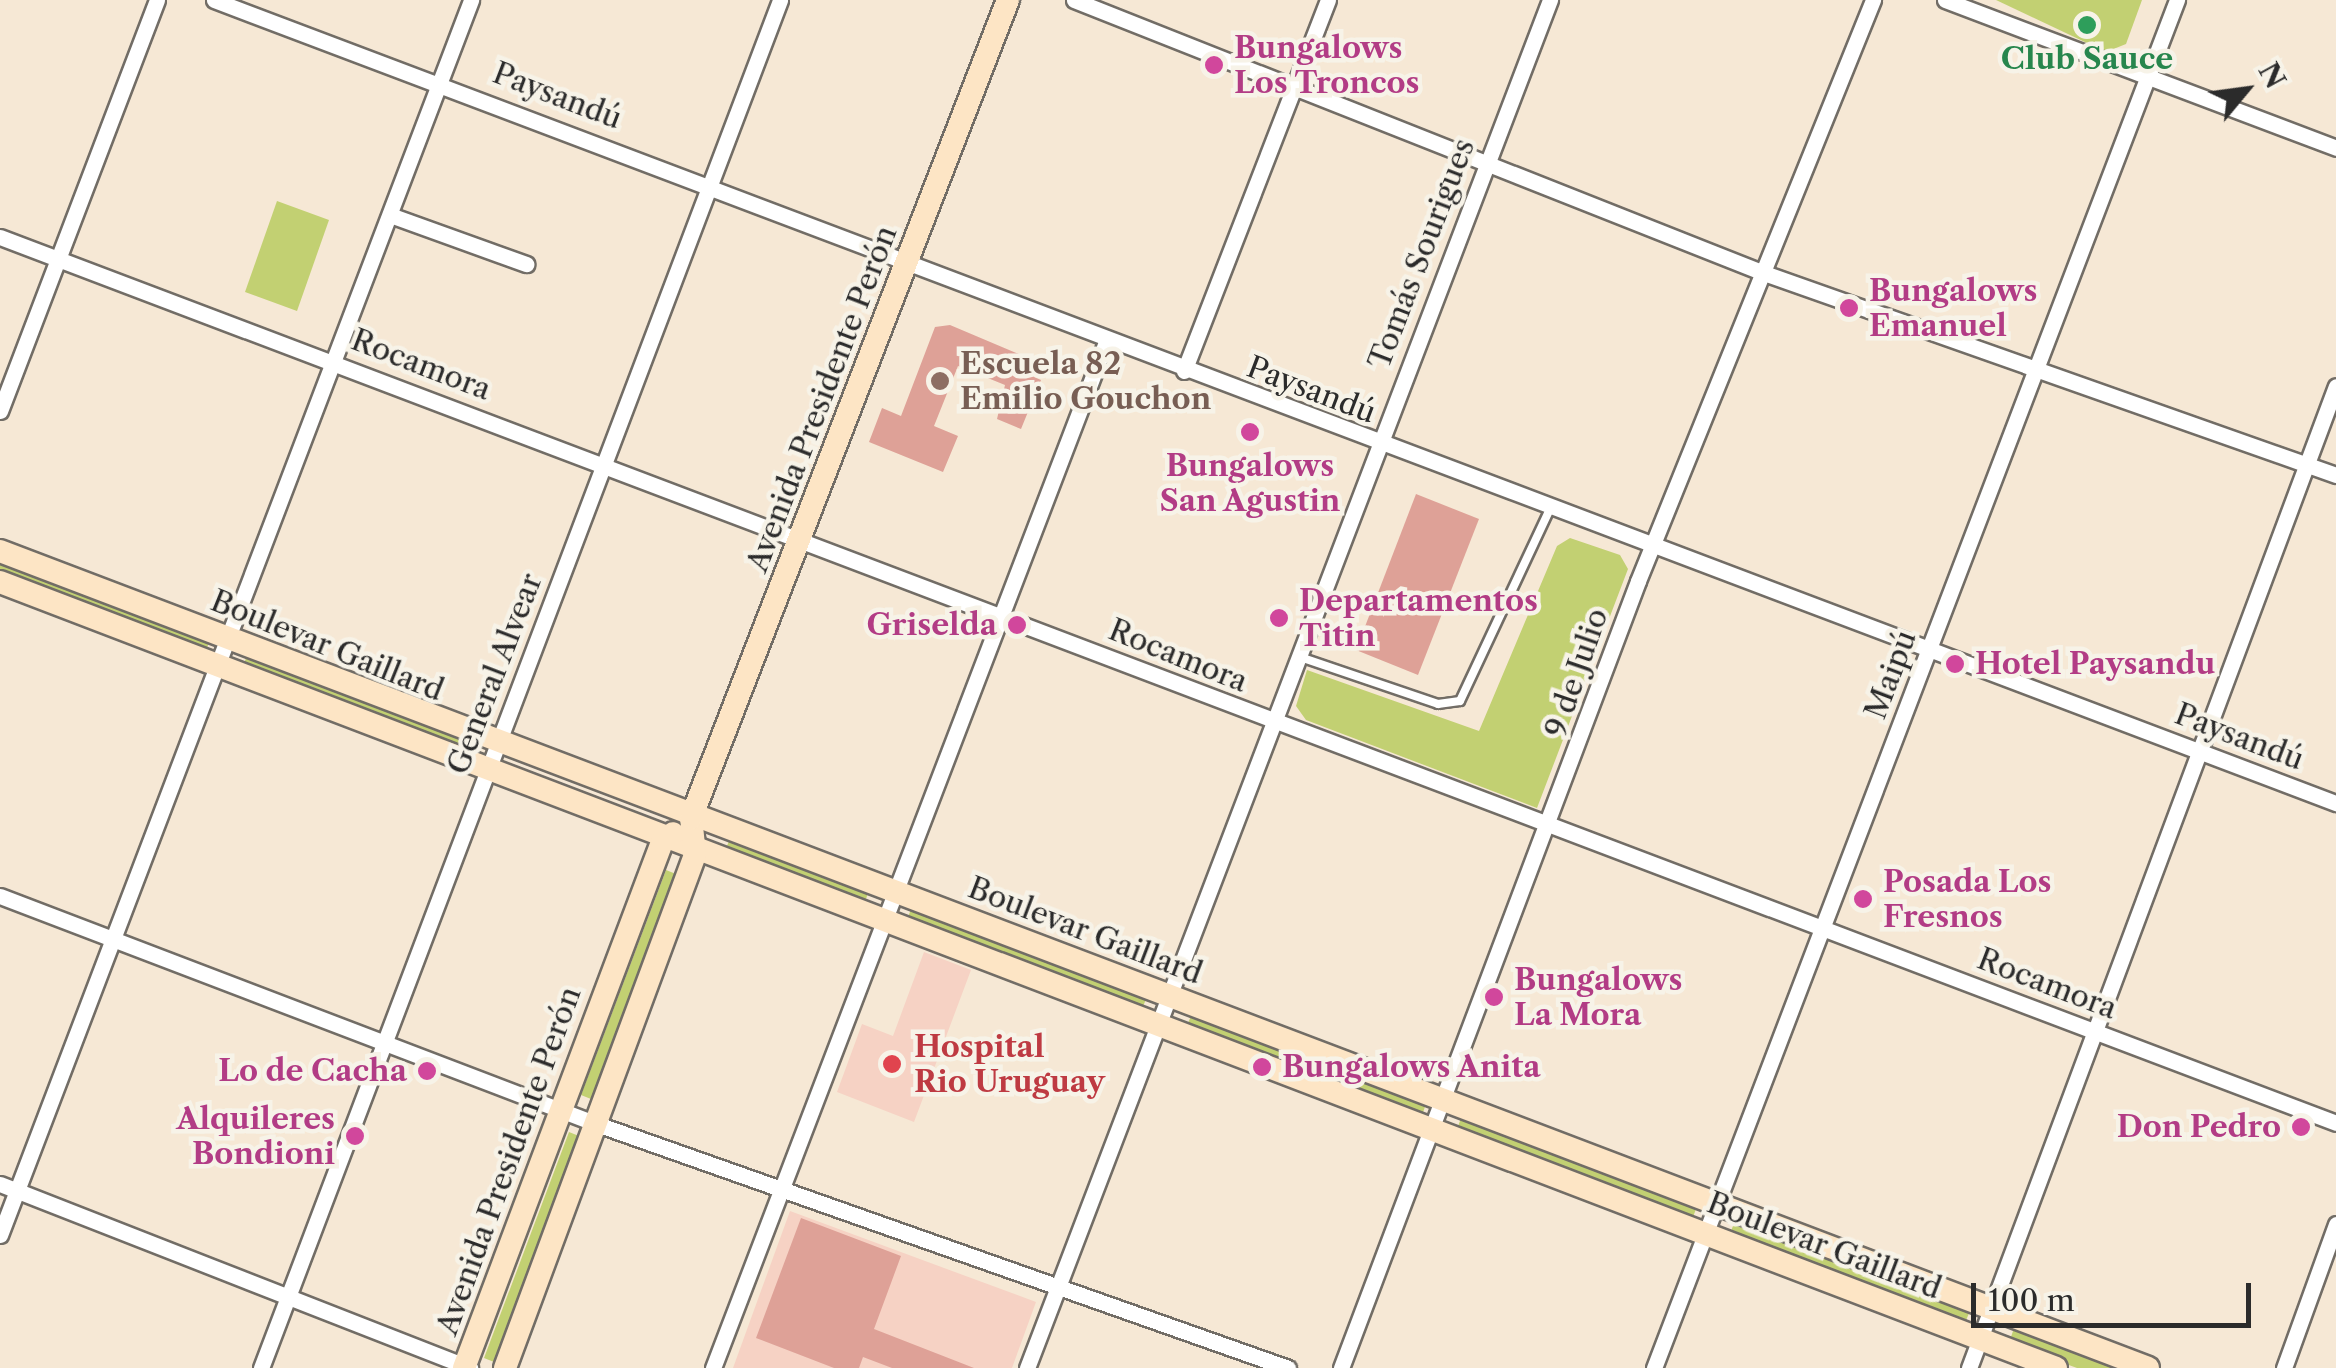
<!DOCTYPE html>
<html>
<head>
<meta charset="utf-8">
<style>
  body { margin:0 }
  #map { position:relative; width:2336px; height:1368px; overflow:hidden; background:#f6e8d5; font-family:"Libre Caslon Text",serif }
  div>[style] { position:absolute }
  .built>* { inset:0; background:#f6d2c4 }
  .green>* { inset:0; background:#c2d072 }
  .building>* { inset:0; background:#dea197 }
  .roads { filter:drop-shadow(2px 0 #726d66) drop-shadow(-2px 0 #726d66) drop-shadow(0 2px #726d66) drop-shadow(0 -2px #726d66) }
  .lane>* { height:8px; margin:-4px; padding:0 4px; transform-origin:4px; border-radius:4px; background:#fff }
  .street>* { height:15px; margin:-7.5px; padding:0 7.5px; transform-origin:7.5px; border-radius:7.5px; background:#fff }
  .secondary>* { height:22px; margin:-11px; padding:0 11px; transform-origin:11px; border-radius:11px; background:#fde5c5 }
  .dots>* { width:28px; height:28px; translate:-50% -50%; box-sizing:border-box; border:5px solid #f7f3e8; border-radius:50% }
  span { translate:-50% -50%; white-space:nowrap; text-align:center; line-height:1.15; -webkit-text-stroke:9px #f7f3e8; paint-order:stroke }
  .hotel-label { font-size:30px; color:#b23c85; font-weight:700 }
  .left { translate:0 -50%; text-align:left }
  .right { translate:-100% -50%; text-align:right }
  .leisure-label { font-size:30px; color:#27864d; font-weight:700 }
  .street-label { font-size:30px; color:#2b2b2b }
  .education-label { font-size:30px; color:#785e54; font-weight:700 }
  .health-label { font-size:30px; color:#be3a42; font-weight:700 }
  .north { position:absolute; left:2196px; top:40px; width:100px; height:100px; -webkit-text-stroke:8px #f7f3e8; paint-order:stroke; rotate:61deg; font-size:28px; font-weight:700; line-height:40px; text-align:center; color:#2b2b2b }
  .north::after { content:''; display:block; margin:auto; width:35px; height:45px; background:#2b2b2b; clip-path:polygon(50% 0,100% 100%,50% 72%,0 100%) }
  .scale { position:absolute; left:1971px; top:1283px; width:280px; height:45px; box-sizing:border-box; border:5px solid #2b2b2b; border-top:0; padding-left:12px; font-size:30px; line-height:35px; white-space:nowrap; color:#2b2b2b; -webkit-text-stroke:8px #f7f3e8; paint-order:stroke }
</style>
</head>
<body>
<div id="map">
  <div class="built">
    <i style="clip-path:polygon(924px 952px,971px 970px,914px 1122px,837px 1092px,862px 1024px,893px 1036px)"></i>
    <i style="clip-path:polygon(790px 1211px,1036px 1302px,1012px 1368px,733px 1368px)"></i>
  </div>
  <div class="green">
    <i style="clip-path:polygon(1996px 0,2142px 0,2126px 44px,2106px 52px)"></i>
    <i style="clip-path:polygon(277px 201px,329px 220px,297px 311px,245px 292px)"></i>
    <i style="clip-path:polygon(1570px 538px,1620px 555px,1628px 569px,1537px 808px,1306px 720px,1296px 706px,1307px 670px,1479px 731px,1557px 546px)"></i>
    <i style="clip-path:polygon(0 558px,211px 636px,206px 651px,0 574px)"></i>
    <i style="clip-path:polygon(247px 656px,481px 747px,476px 761px,241px 670px)"></i>
    <i style="clip-path:polygon(729px 841px,869px 890px,864px 905px,723px 856px)"></i>
    <i style="clip-path:polygon(666px 870px,676px 874px,591px 1099px,581px 1095px)"></i>
    <i style="clip-path:polygon(911px 909px,1147px 997px,1141px 1011px,906px 923px)"></i>
    <i style="clip-path:polygon(1191px 1016px,1426px 1104px,1421px 1118px,1185px 1030px)"></i>
    <i style="clip-path:polygon(1461px 1118px,1697px 1206px,1692px 1220px,1456px 1132px)"></i>
    <i style="clip-path:polygon(569px 1132px,579px 1136px,494px 1362px,484px 1358px)"></i>
    <i style="clip-path:polygon(1734px 1223px,1970px 1311px,1964px 1325px,1729px 1237px)"></i>
    <i style="clip-path:polygon(2014px 1328px,2120px 1368px,2077px 1368px,2009px 1343px)"></i>
  </div>
  <div class="building">
    <i style="clip-path:polygon(950px 325px,1040px 363px,1034px 377px,1041px 380px,1021px 429px,997px 419px,1005px 385px,958px 366px,934px 426px,958px 436px,943px 472px,869px 442px,882px 408px,901px 416px,935px 327px)"></i>
    <i style="clip-path:polygon(1416px 494px,1479px 519px,1418px 675px,1356px 650px)"></i>
    <i style="clip-path:polygon(801px 1218px,901px 1256px,874px 1329px,974px 1368px,892px 1368px,863px 1357px,859px 1368px,834px 1368px,756px 1338px)"></i>
  </div>
  <div class="roads">
    <div class="lane">
      <i style="left:1300px;top:657px;width:146px;rotate:18.8deg"></i>
      <i style="left:1438px;top:704px;width:22px;rotate:-8deg"></i>
      <i style="left:1460px;top:701px;width:210px;rotate:-64.9deg"></i>
    </div>
    <div class="street">
      <i style="left:214px;top:0;width:2269px;rotate:20.73deg"></i>
      <i style="left:1074px;top:0;width:742px;rotate:21.59deg"></i>
      <i style="left:1764px;top:273px;width:607px;rotate:19.45deg"></i>
      <i style="left:1945px;top:0;width:418px;rotate:20.7deg"></i>
      <i style="left:390px;top:215px;width:145px;rotate:19.8deg"></i>
      <i style="left:0;top:237px;width:2498px;rotate:20.77deg"></i>
      <i style="left:1184px;top:371px;width:398px;rotate:-68.8deg"></i>
      <i style="left:0;top:411px;width:440px;rotate:-69.1deg"></i>
      <i style="left:0;top:896px;width:636px;rotate:20.91deg"></i>
      <i style="left:594px;top:1123px;width:736px;rotate:19.44deg"></i>
      <i style="left:0;top:1184px;width:505px;rotate:21.38deg"></i>
      <i style="left:0;top:1235px;width:1322px;rotate:-69.12deg"></i>
      <i style="left:261px;top:1368px;width:1463px;rotate:-69.22deg"></i>
      <i style="left:713px;top:1368px;width:1099px;rotate:-69.04deg"></i>
      <i style="left:1027px;top:1368px;width:1465px;rotate:-69.08deg"></i>
      <i style="left:1341px;top:1368px;width:841px;rotate:-69.32deg"></i>
      <i style="left:1638px;top:581px;width:627px;rotate:-67.98deg"></i>
      <i style="left:1654px;top:1368px;width:1465px;rotate:-69.08deg"></i>
      <i style="left:1969px;top:1368px;width:1048px;rotate:-69.51deg"></i>
      <i style="left:2284px;top:1368px;width:153px;rotate:-70.1deg"></i>
    </div>
    <div class="secondary">
      <i style="left:0;top:551px;width:2298px;rotate:20.82deg"></i>
      <i style="left:0;top:582px;width:2201px;rotate:20.92deg"></i>
      <i style="left:464px;top:1368px;width:562px;rotate:-69.37deg"></i>
      <i style="left:662px;top:842px;width:14px;rotate:-39deg"></i>
      <i style="left:505px;top:1368px;width:547px;rotate:-69.68deg"></i>
      <i style="left:695px;top:855px;width:37px;rotate:-96deg"></i>
      <i style="left:691px;top:818px;width:877px;rotate:-68.82deg"></i>
    </div>
  </div>
  <div class="dots">
    <i style="left:2087px;top:25px;background:#2e9e5b"></i>
    <i style="left:1214px;top:65px;background:#d1479c"></i>
    <i style="left:1849px;top:308px;background:#d1479c"></i>
    <i style="left:940px;top:381px;background:#8d6e63"></i>
    <i style="left:1250px;top:432px;background:#d1479c"></i>
    <i style="left:1279px;top:618px;background:#d1479c"></i>
    <i style="left:1017px;top:625px;background:#d1479c"></i>
    <i style="left:1955px;top:664px;background:#d1479c"></i>
    <i style="left:1863px;top:899px;background:#d1479c"></i>
    <i style="left:1494px;top:997px;background:#d1479c"></i>
    <i style="left:892px;top:1064px;background:#e0444e"></i>
    <i style="left:1262px;top:1067px;background:#d1479c"></i>
    <i style="left:427px;top:1071px;background:#d1479c"></i>
    <i style="left:2301px;top:1127px;background:#d1479c"></i>
    <i style="left:355px;top:1136px;background:#d1479c"></i>
  </div>
  <div class="hotel-label">
    <span class="left" style="left:1234px;top:65px">Bungalows<br>Los Troncos</span>
    <span class="left" style="left:1869px;top:308px">Bungalows<br>Emanuel</span>
    <span style="left:1250px;top:483px">Bungalows<br>San Agustin</span>
    <span class="left" style="left:1299px;top:618px">Departamentos<br>Titin</span>
    <span class="right" style="left:997px;top:625px">Griselda</span>
    <span class="left" style="left:1975px;top:664px">Hotel Paysandu</span>
    <span class="left" style="left:1883px;top:899px">Posada Los<br>Fresnos</span>
    <span class="left" style="left:1514px;top:997px">Bungalows<br>La Mora</span>
    <span class="left" style="left:1282px;top:1067px">Bungalows Anita</span>
    <span class="right" style="left:407px;top:1071px">Lo de Cacha</span>
    <span class="right" style="left:335px;top:1136px">Alquileres<br>Bondioni</span>
    <span class="right" style="left:2281px;top:1127px">Don Pedro</span>
  </div>
  <div class="leisure-label">
    <span style="left:2087px;top:59px">Club Sauce</span>
  </div>
  <div class="street-label">
    <span style="left:557px;top:96px;rotate:21deg">Paysandú</span>
    <span style="left:1422px;top:254px;rotate:-69deg">Tomás Sourigues</span>
    <span style="left:421px;top:365px;rotate:21deg">Rocamora</span>
    <span style="left:1311px;top:390px;rotate:21deg">Paysandú</span>
    <span style="left:822px;top:399px;rotate:-69deg">Avenida Presidente Perón</span>
    <span style="left:327px;top:646px;rotate:22deg">Boulevar Gaillard</span>
    <span style="left:1178px;top:656px;rotate:22deg">Rocamora</span>
    <span style="left:1577px;top:673px;rotate:-71deg">9 de Julio</span>
    <span style="left:495px;top:674px;rotate:-69deg">General Alvear</span>
    <span style="left:1891px;top:675px;rotate:-69deg">Maipú</span>
    <span style="left:2239px;top:737px;rotate:21deg">Paysandú</span>
    <span style="left:1085px;top:931px;rotate:21deg">Boulevar Gaillard</span>
    <span style="left:2047px;top:984px;rotate:21deg">Rocamora</span>
    <span style="left:509px;top:1161px;rotate:-70deg">Avenida Presidente Perón</span>
    <span style="left:1824px;top:1246px;rotate:21deg">Boulevar Gaillard</span>
  </div>
  <div class="education-label">
    <span class="left" style="left:960px;top:381px">Escuela 82<br>Emilio Gouchon</span>
  </div>
  <div class="health-label">
    <span class="left" style="left:914px;top:1064px">Hospital<br>Rio Uruguay</span>
  </div>
  <div class="north">N</div>
  <div class="scale">100 m</div>
</div>
</body>
</html>
